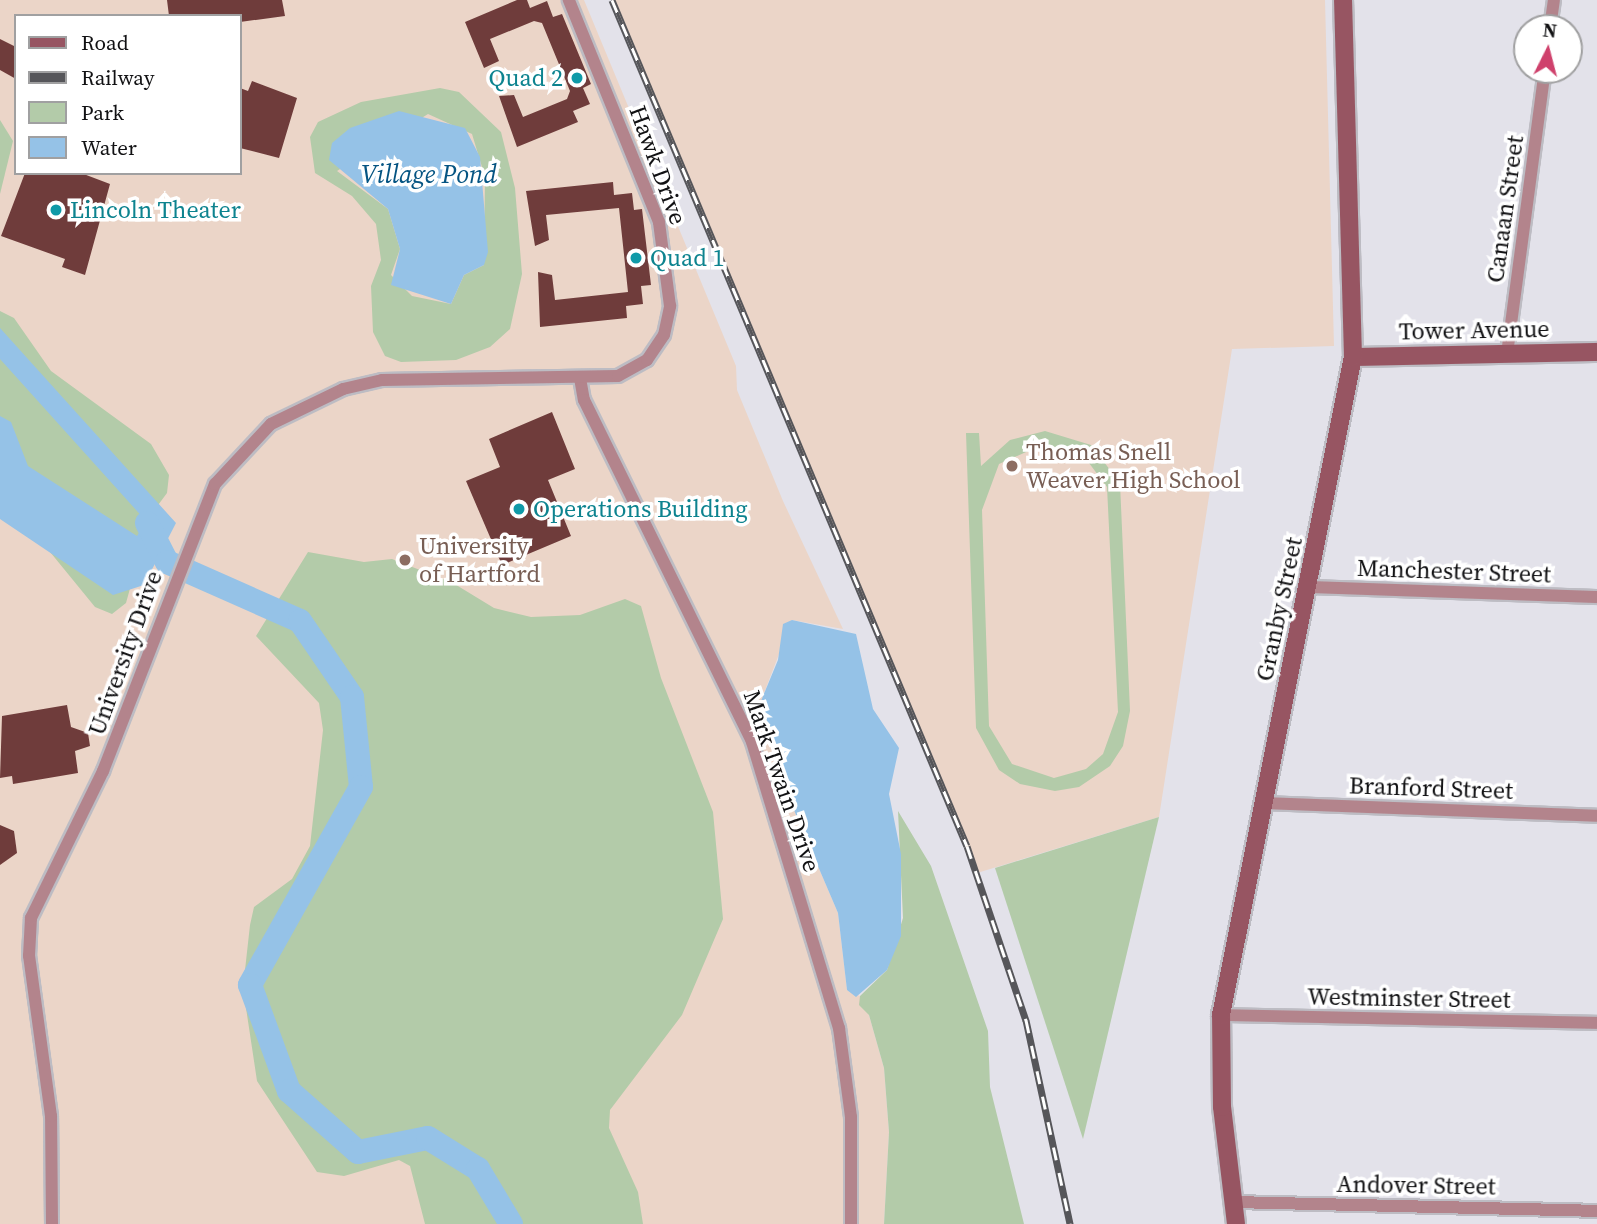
<!DOCTYPE html>
<html>
<head>
<meta charset="utf-8">
<style>
  body { margin:0 }
  #map { position:relative; width:1597px; height:1224px; overflow:hidden; background:#e3e2ea; font-family:"Source Serif 4",serif }
  div>[style] { position:absolute }
  .education>* { inset:0; background:#ebd5c8 }
  .green>* { inset:0; background:#b3cba9 }
  .water>* { inset:0; background:#95c2e7 }
  .river>* { height:24px; margin:-12px; padding:0 12px; transform-origin:12px; border-radius:12px; background:#95c2e7 }
  .building>* { inset:0; background:#6f3c3b }
  .roads { filter:drop-shadow(2px 0 #bdbcc3) drop-shadow(-2px 0 #bdbcc3) drop-shadow(0 2px #bdbcc3) drop-shadow(0 -2px #bdbcc3) }
  .street>* { height:12px; margin:-6px; padding:0 6px; transform-origin:6px; border-radius:6px; background:#b3848c }
  .secondary>* { height:18px; margin:-9px; padding:0 9px; transform-origin:9px; border-radius:9px; background:#975562 }
  .rail>* { height:7px; margin-top:-3.5px; transform-origin:0; background:repeating-linear-gradient(90deg,#fff 0 13px,#56565a 0 26px); box-sizing:border-box; border-block:2px solid #56565a }
  .dots>* { width:19px; height:19px; translate:-50% -50%; box-sizing:border-box; border:4px solid #fff; border-radius:50% }
  span { translate:-50% -50%; white-space:nowrap; text-align:center; line-height:1.15; -webkit-text-stroke:7px #fff; paint-order:stroke }
  .culture-label { font-size:24px; color:#0d838f }
  .right { translate:-100% -50%; text-align:right }
  .left { translate:0 -50%; text-align:left }
  .street-label { font-size:24px; color:#111113 }
  .education-label { font-size:24px; color:#785e54 }
  .water-label { font-size:26px; color:#055482; font-style:italic }
  .legend { position:absolute; left:14px; top:14px; width:228px; height:161px; box-sizing:border-box; background:#fff; border:2px solid #a0a0a1; margin:0; padding:9px 12px; list-style:none; font-size:21px; color:#111113 }
  .legend li { display:flex; align-items:center; gap:14px; height:35px }
  .legend b { width:35px; border:2px solid #a0a0a1 }
  .north { position:absolute; left:1513px; top:14px; width:70px; height:70px; box-sizing:border-box; background:#fff; border:2px solid #a0a0a1; border-radius:50%; rotate:6deg; font-size:19px; font-weight:700; line-height:28px; text-align:center; color:#111113 }
  .north::after { content:''; display:block; margin:auto; width:24px; height:32px; background:#cf416c; clip-path:polygon(50% 0,100% 100%,50% 72%,0 100%) }
</style>
</head>
<body>
<div id="map">
  <div class="education">
    <i style="clip-path:polygon(evenodd,0 0,584px 0,736px 366px,737px 390px,783px 501px,843px 629px,792px 620px,761px 701px,785px 789px,838px 913px,847px 990px,860px 996px,869px 1015px,884px 1068px,889px 1132px,884px 1224px,0 1224px,0 0,16px 16px,240px 16px,240px 173px,16px 173px,16px 16px)"></i>
    <i style="clip-path:polygon(612px 0,1325px 0,1334px 346px,1232px 349px,1159px 817px,977px 873px)"></i>
  </div>
  <div class="green">
    <i style="clip-path:polygon(evenodd,440px 88px,459px 92px,501px 132px,515px 188px,522px 274px,510px 329px,490px 347px,456px 360px,401px 362px,385px 356px,373px 332px,371px 286px,381px 260px,376px 224px,352px 196px,315px 173px,310px 137px,318px 122px,361px 102px,440px 88px,428px 114px,472px 134px,485px 177px,484px 265px,464px 275px,451px 304px,412px 296px,391px 275px,400px 249px,388px 209px,337px 171px,428px 114px)"></i>
    <i style="clip-path:polygon(0 120px,13px 141px,0 194px)"></i>
    <i style="clip-path:polygon(0 311px,14px 318px,51px 371px,151px 444px,169px 475px,167px 493px,150px 516px,126px 603px,112px 614px,95px 607px,46px 547px,0 515px)"></i>
    <i style="clip-path:polygon(evenodd,1045px 431px,1091px 445px,1120px 483px,1130px 711px,1123px 746px,1110px 766px,1079px 787px,1055px 791px,1020px 784px,999px 770px,976px 728px,966px 433px,979px 433px,981px 466px,1010px 440px,1045px 431px,1044px 444px,1083px 455px,1107px 487px,1118px 712px,1103px 754px,1086px 769px,1054px 778px,1012px 764px,989px 726px,982px 510px,999px 464px,1044px 444px)"></i>
    <i style="clip-path:polygon(308px 552px,364px 562px,392px 559px,453px 583px,494px 608px,531px 617px,580px 615px,625px 599px,641px 606px,661px 678px,713px 812px,723px 919px,682px 1015px,610px 1110px,609px 1128px,638px 1192px,643px 1224px,425px 1224px,410px 1166px,399px 1160px,344px 1176px,317px 1172px,257px 1081px,243px 988px,250px 925px,254px 907px,292px 879px,310px 846px,323px 730px,319px 703px,256px 636px)"></i>
    <i style="clip-path:polygon(898px 811px,931px 866px,988px 1031px,990px 1087px,1024px 1224px,884px 1224px,889px 1132px,884px 1068px,869px 1015px,859px 1005px,860px 996px,887px 970px,903px 918px)"></i>
    <i style="clip-path:polygon(1159px 817px,1083px 1139px,995px 868px)"></i>
  </div>
  <div class="water">
    <i style="clip-path:polygon(399px 111px,465px 128px,480px 157px,488px 252px,484px 265px,464px 275px,451px 304px,391px 285px,400px 249px,388px 209px,329px 160px,332px 143px,350px 128px)"></i>
    <i style="clip-path:polygon(0 328px,176px 523px,144px 585px,113px 595px,0 519px,0 416px,11px 422px,28px 466px,137px 536px,146px 521px,0 359px)"></i>
    <i style="clip-path:polygon(792px 620px,856px 634px,873px 709px,899px 748px,889px 794px,901px 854px,901px 936px,887px 970px,856px 997px,847px 990px,838px 913px,785px 789px,761px 701px,778px 660px,783px 624px)"></i>
  </div>
  <div class="river">
    <i style="left:147px;top:523px;width:44px;rotate:62.9deg"></i>
    <i style="left:167px;top:562px;width:145px;rotate:23.9deg"></i>
    <i style="left:300px;top:621px;width:92px;rotate:55.6deg"></i>
    <i style="left:352px;top:697px;width:90px;rotate:84.3deg"></i>
    <i style="left:361px;top:787px;width:227px;rotate:119.3deg"></i>
    <i style="left:250px;top:985px;width:113px;rotate:69.8deg"></i>
    <i style="left:289px;top:1091px;width:92px;rotate:41.5deg"></i>
    <i style="left:358px;top:1152px;width:71px;rotate:-11.3deg"></i>
    <i style="left:428px;top:1138px;width:59px;rotate:31.8deg"></i>
    <i style="left:478px;top:1169px;width:64px;rotate:59deg"></i>
  </div>
  <div class="building">
    <i style="clip-path:polygon(167px 0,282px 0,285px 16px,240px 22px,240px 16px,169px 16px)"></i>
    <i style="clip-path:polygon(517px 0,527px 0,530px 8px,547px 1px,553px 17px,562px 14px,591px 84px,583px 88px,590px 104px,573px 111px,578px 122px,517px 147px,499px 96px,514px 95px,523px 117px,567px 99px,570px 91px,542px 23px,534px 21px,490px 39px,499px 61px,484px 68px,465px 22px)"></i>
    <i style="clip-path:polygon(0 39px,16px 47px,16px 79px,0 70px)"></i>
    <i style="clip-path:polygon(252px 81px,297px 98px,279px 158px,240px 148px,240px 88px,248px 91px)"></i>
    <i style="clip-path:polygon(25px 173px,81px 173px,110px 184px,85px 275px,62px 267px,65px 259px,1px 236px)"></i>
    <i style="clip-path:polygon(613px 182px,614px 195px,632px 193px,634px 210px,642px 209px,651px 285px,641px 286px,643px 304px,626px 306px,627px 318px,540px 327px,538px 272px,552px 275px,555px 300px,628px 292px,619px 208px,546px 215px,549px 240px,535px 246px,526px 191px)"></i>
    <i style="clip-path:polygon(552px 412px,575px 469px,548px 480px,571px 536px,502px 565px,466px 481px,500px 467px,489px 439px)"></i>
    <i style="clip-path:polygon(67px 705px,71px 727px,88px 733px,90px 746px,75px 751px,78px 773px,13px 784px,12px 776px,0 778px,2px 716px)"></i>
    <i style="clip-path:polygon(0 825px,14px 831px,17px 853px,0 865px)"></i>
  </div>
  <div class="roads">
    <div class="street">
      <i style="left:1550px;top:28px;width:28px;rotate:-82deg"></i>
      <i style="left:1507px;top:354px;width:287px;rotate:-82.4deg"></i>
      <i style="left:580px;top:378px;width:22px;rotate:80deg"></i>
      <i style="left:584px;top:400px;width:381px;rotate:63.8deg"></i>
      <i style="left:752px;top:742px;width:299px;rotate:73.1deg"></i>
      <i style="left:839px;top:1028px;width:90px;rotate:82.3deg"></i>
      <i style="left:851px;top:1117px;width:107px;rotate:90deg"></i>
      <i style="left:1309px;top:587px;width:288px;rotate:2deg"></i>
      <i style="left:1263px;top:803px;width:334px;rotate:2.2deg"></i>
      <i style="left:1221px;top:1015px;width:376px;rotate:1.2deg"></i>
      <i style="left:1233px;top:1202px;width:364px;rotate:1.4deg"></i>
      <i style="left:52px;top:1224px;width:108px;rotate:-90.5deg"></i>
      <i style="left:51px;top:1116px;width:162px;rotate:-97.8deg"></i>
      <i style="left:29px;top:956px;width:38px;rotate:-87deg"></i>
      <i style="left:31px;top:918px;width:164px;rotate:-63.9deg"></i>
      <i style="left:103px;top:771px;width:308px;rotate:-68.7deg"></i>
      <i style="left:215px;top:484px;width:82px;rotate:-47deg"></i>
      <i style="left:271px;top:424px;width:80px;rotate:-25.9deg"></i>
      <i style="left:343px;top:389px;width:40px;rotate:-13deg"></i>
      <i style="left:382px;top:380px;width:236px;rotate:-1deg"></i>
      <i style="left:618px;top:376px;width:33px;rotate:-29deg"></i>
      <i style="left:647px;top:360px;width:30px;rotate:-56deg"></i>
      <i style="left:664px;top:335px;width:30px;rotate:-78deg"></i>
      <i style="left:670px;top:306px;width:85px;rotate:-97.5deg"></i>
      <i style="left:659px;top:222px;width:240px;rotate:-112.1deg"></i>
    </div>
    <div class="secondary">
      <i style="left:1353px;top:357px;width:244px;rotate:-1.2deg"></i>
      <i style="left:1236px;top:1224px;width:118px;rotate:-96.8deg"></i>
      <i style="left:1222px;top:1107px;width:92px;rotate:-90.6deg"></i>
      <i style="left:1221px;top:1015px;width:671px;rotate:-78.66deg"></i>
      <i style="left:1353px;top:357px;width:357px;rotate:-91.6deg"></i>
    </div>
  </div>
  <div class="rail">
    <i style="left:612px;top:0;width:917px;rotate:67.24deg"></i>
    <i style="left:967px;top:846px;width:184px;rotate:71.3deg"></i>
    <i style="left:1026px;top:1020px;width:209px;rotate:77.8deg"></i>
  </div>
  <div class="dots">
    <i style="left:577px;top:78px;background:#0f9aa8"></i>
    <i style="left:56px;top:210px;background:#0f9aa8"></i>
    <i style="left:636px;top:258px;background:#0f9aa8"></i>
    <i style="left:1012px;top:466px;background:#8d6e63"></i>
    <i style="left:519px;top:509px;background:#0f9aa8"></i>
    <i style="left:405px;top:560px;background:#8d6e63"></i>
  </div>
  <div class="culture-label">
    <span class="right" style="left:563px;top:78px">Quad 2</span>
    <span class="left" style="left:70px;top:210px">Lincoln Theater</span>
    <span class="left" style="left:650px;top:258px">Quad 1</span>
    <span class="left" style="left:533px;top:509px">Operations Building</span>
  </div>
  <div class="street-label">
    <span style="left:658px;top:165px;rotate:70deg">Hawk Drive</span>
    <span style="left:1505px;top:209px;rotate:-82deg">Canaan Street</span>
    <span style="left:1474px;top:330px;rotate:-1deg">Tower Avenue</span>
    <span style="left:1454px;top:571px;rotate:2deg">Manchester Street</span>
    <span style="left:1279px;top:609px;rotate:-78deg">Granby Street</span>
    <span style="left:125px;top:653px;rotate:-70deg">University Drive</span>
    <span style="left:782px;top:781px;rotate:71deg">Mark Twain Drive</span>
    <span style="left:1431px;top:788px;rotate:2deg">Branford Street</span>
    <span style="left:1409px;top:998px;rotate:1deg">Westminster Street</span>
    <span style="left:1416px;top:1185px;rotate:1deg">Andover Street</span>
  </div>
  <div class="education-label">
    <span class="left" style="left:1026px;top:466px">Thomas Snell<br>Weaver High School</span>
    <span class="left" style="left:419px;top:560px">University<br>of Hartford</span>
  </div>
  <div class="water-label">
    <span style="left:429px;top:175px">Village Pond</span>
  </div>
  <ul class="legend">
  <li><b style="height:9px;background:#975562"></b>Road</li>
  <li><b style="height:9px;background:#56565a"></b>Railway</li>
  <li><b style="height:19px;background:#b3cba9"></b>Park</li>
  <li><b style="height:19px;background:#95c2e7"></b>Water</li>
  </ul>
  <div class="north">N</div>
</div>
</body>
</html>
